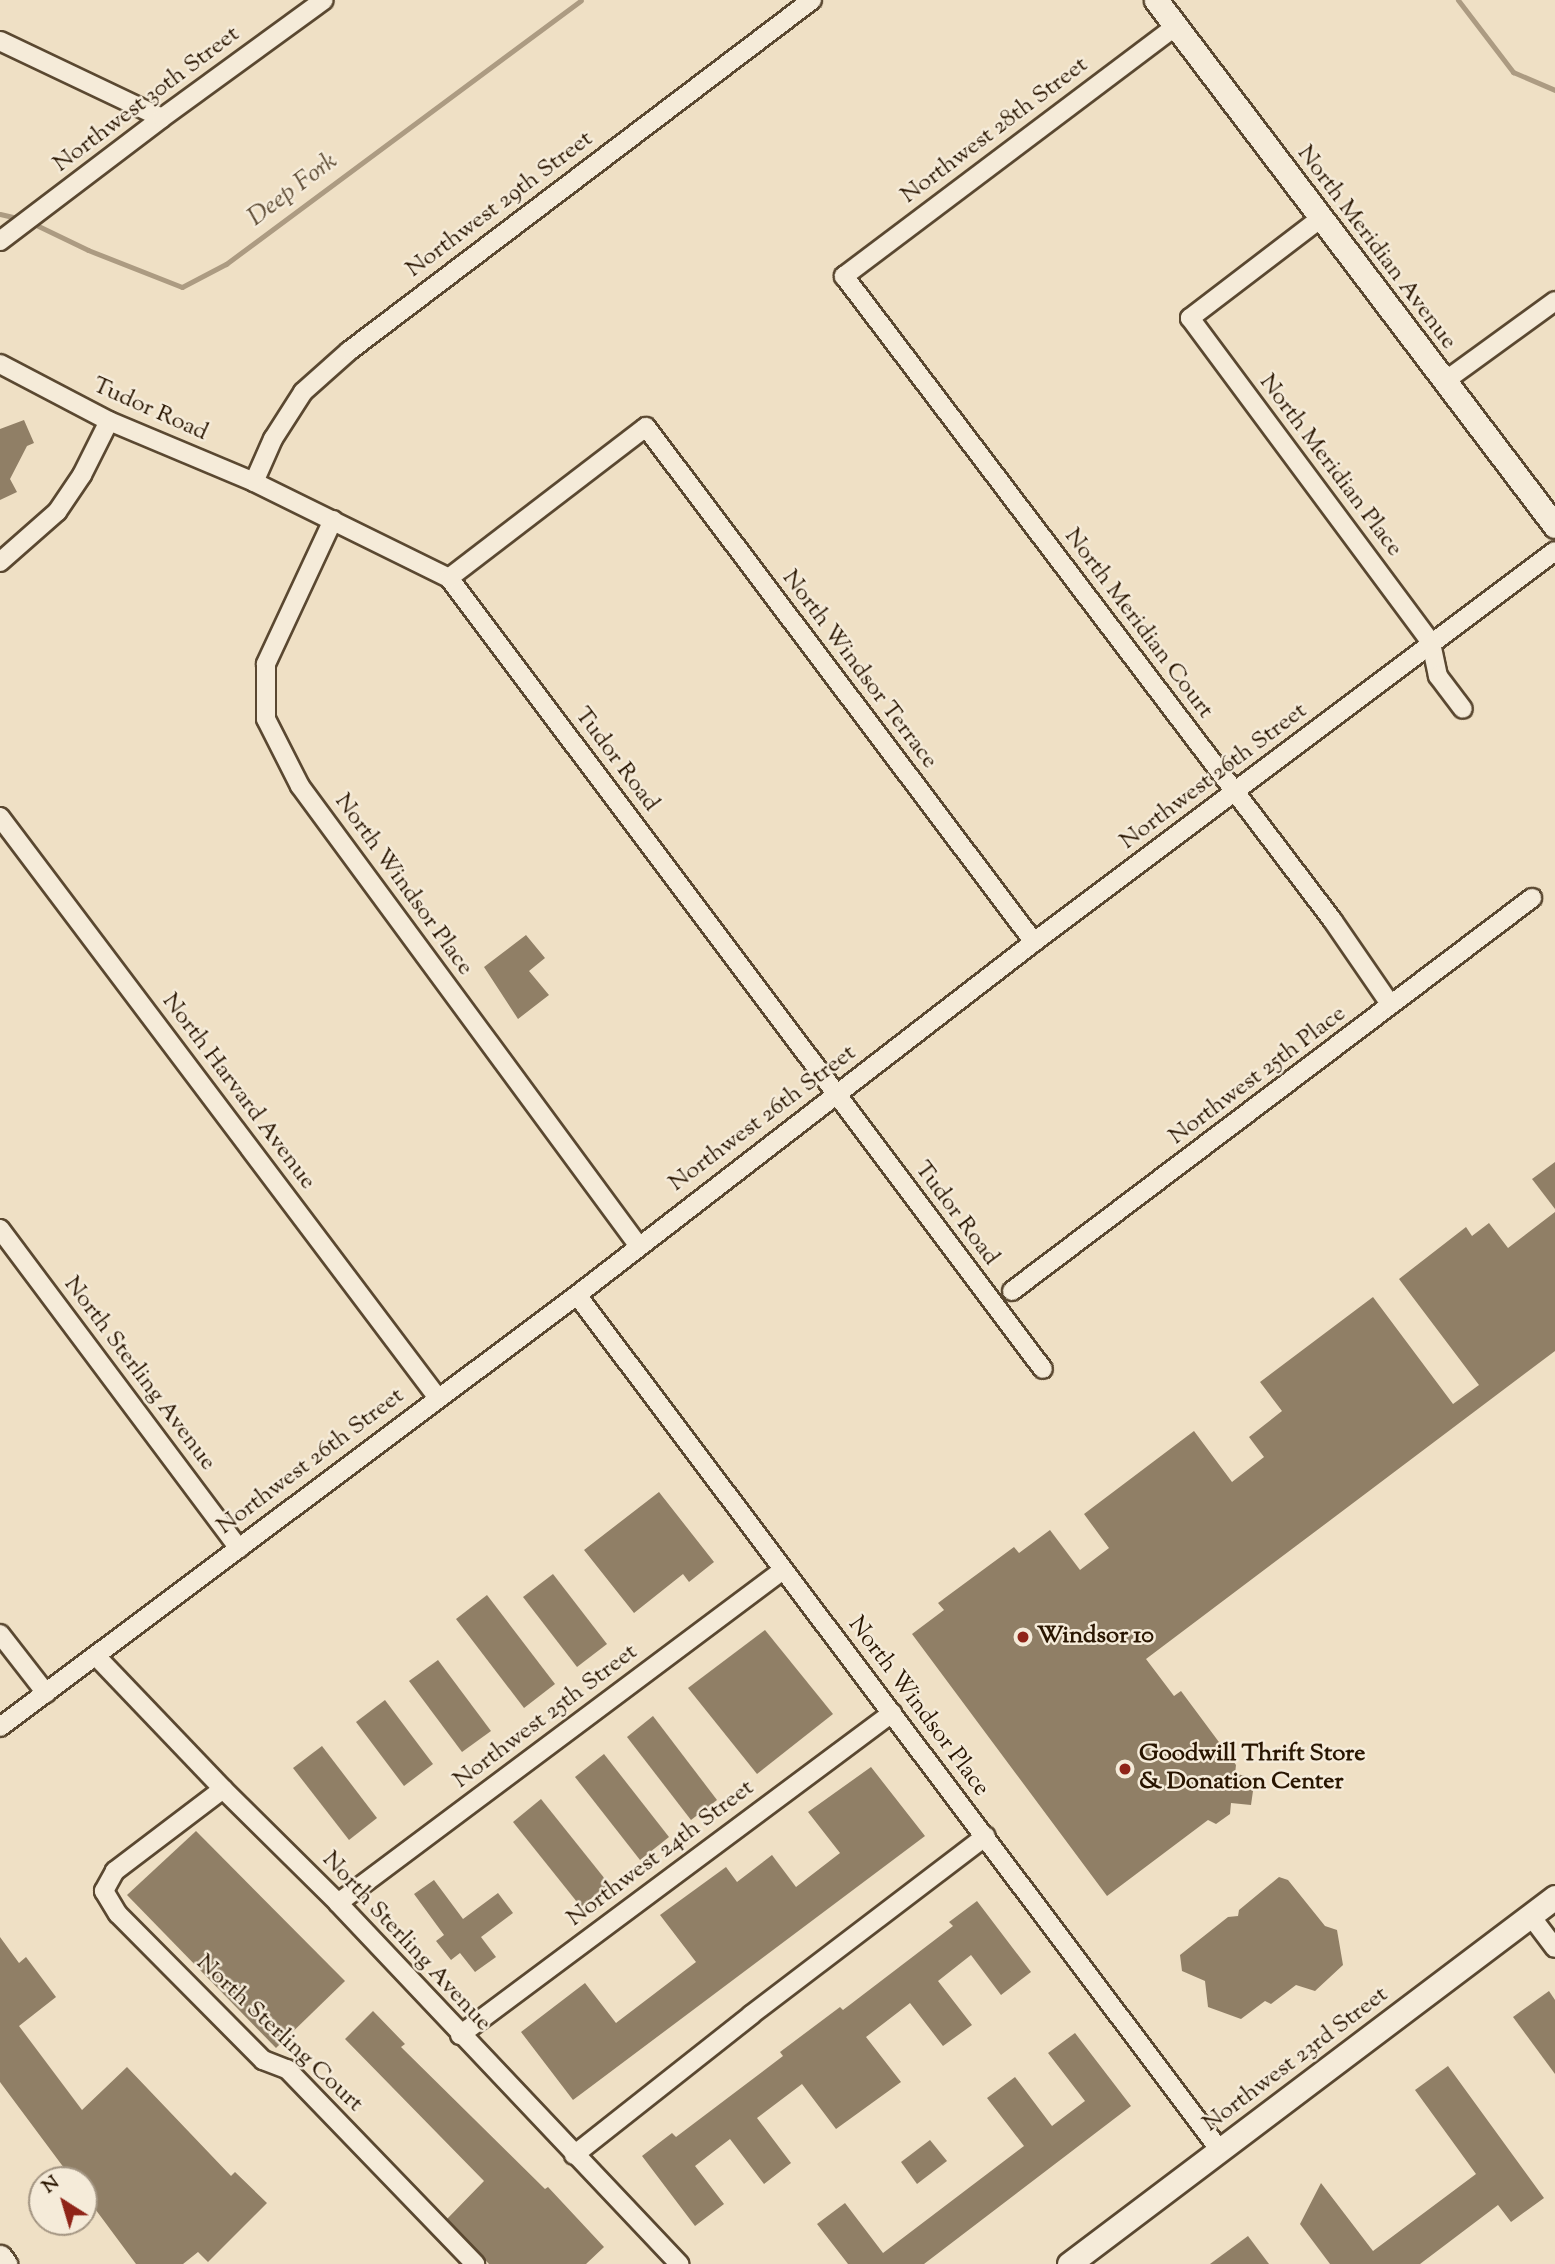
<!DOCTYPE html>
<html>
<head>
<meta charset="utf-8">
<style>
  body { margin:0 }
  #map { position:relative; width:1555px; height:2264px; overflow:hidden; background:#efe0c5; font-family:"Sorts Mill Goudy",serif }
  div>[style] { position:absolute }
  .stream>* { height:5px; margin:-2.5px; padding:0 2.5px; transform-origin:2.5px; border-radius:2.5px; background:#ac9b82 }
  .building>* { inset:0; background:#907f66 }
  .roads { filter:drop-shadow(2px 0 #5a4831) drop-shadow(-2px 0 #5a4831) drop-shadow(0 2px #5a4831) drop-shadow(0 -2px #5a4831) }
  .street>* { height:18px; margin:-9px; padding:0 9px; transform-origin:9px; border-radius:9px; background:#f5ebd9 }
  .secondary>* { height:23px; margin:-11.5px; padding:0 11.5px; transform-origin:11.5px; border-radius:11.5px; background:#f5ebd9 }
  .dots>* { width:19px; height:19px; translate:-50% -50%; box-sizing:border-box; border:4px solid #f5ebd9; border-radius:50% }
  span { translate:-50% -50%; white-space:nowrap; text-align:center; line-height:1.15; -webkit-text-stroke:5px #f5ebd9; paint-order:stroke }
  .street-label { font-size:24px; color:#291500 }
  .poi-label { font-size:24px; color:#291500; font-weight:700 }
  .left { translate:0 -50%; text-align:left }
  .water-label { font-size:26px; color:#5d4b34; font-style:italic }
  .north { position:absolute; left:28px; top:2166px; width:70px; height:70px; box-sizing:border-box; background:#f5ebd9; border:2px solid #a39582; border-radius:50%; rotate:323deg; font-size:19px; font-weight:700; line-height:28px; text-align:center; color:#291500 }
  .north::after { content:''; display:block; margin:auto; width:24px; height:32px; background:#8f2418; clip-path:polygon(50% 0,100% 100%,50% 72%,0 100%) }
</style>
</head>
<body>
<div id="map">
  <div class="stream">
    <i style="left:1458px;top:0;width:91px;rotate:52.6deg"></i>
    <i style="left:1513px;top:72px;width:46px;rotate:23.2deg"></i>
    <i style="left:0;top:214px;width:22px;rotate:13deg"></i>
    <i style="left:30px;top:222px;width:64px;rotate:25.8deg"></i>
    <i style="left:88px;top:250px;width:101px;rotate:21.5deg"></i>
    <i style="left:182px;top:287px;width:50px;rotate:-27.6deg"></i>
    <i style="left:226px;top:264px;width:442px;rotate:-36.6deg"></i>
  </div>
  <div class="building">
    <i style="clip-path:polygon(24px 420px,34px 443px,27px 446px,10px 479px,17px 492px,0 500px,0 429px)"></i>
    <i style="clip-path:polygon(526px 935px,545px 958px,529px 971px,549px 995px,518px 1019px,484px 967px)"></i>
    <i style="clip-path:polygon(1555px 1162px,1555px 1209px,1532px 1179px)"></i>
    <i style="clip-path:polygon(1555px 1212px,1555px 1351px,1146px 1659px,1174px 1696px,1181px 1691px,1236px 1765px,1235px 1774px,1255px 1777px,1251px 1805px,1231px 1803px,1230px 1814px,1216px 1824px,1208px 1820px,1107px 1896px,912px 1634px,944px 1610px,938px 1603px,1014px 1547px,1019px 1553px,1050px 1530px,1080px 1570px,1109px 1548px,1084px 1514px,1194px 1431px,1232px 1482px,1264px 1457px,1249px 1437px,1282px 1411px,1260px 1382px,1373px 1297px,1453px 1404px,1479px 1385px,1399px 1279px,1466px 1227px,1472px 1236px,1489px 1223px,1508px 1248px)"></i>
    <i style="clip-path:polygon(659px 1492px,714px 1562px,689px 1582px,683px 1574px,634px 1613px,584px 1550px)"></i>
    <i style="clip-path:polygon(553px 1574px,607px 1644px,577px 1667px,523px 1597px)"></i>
    <i style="clip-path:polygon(487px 1595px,555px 1684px,524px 1708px,456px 1619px)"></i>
    <i style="clip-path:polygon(765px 1630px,833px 1714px,757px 1774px,688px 1688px)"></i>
    <i style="clip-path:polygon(438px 1660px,491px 1731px,462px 1752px,409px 1681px)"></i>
    <i style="clip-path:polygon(385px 1700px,433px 1764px,404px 1786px,356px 1722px)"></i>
    <i style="clip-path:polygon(653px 1716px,717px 1800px,691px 1820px,627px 1737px)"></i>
    <i style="clip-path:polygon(322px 1746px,377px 1818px,349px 1840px,293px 1768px)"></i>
    <i style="clip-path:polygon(604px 1754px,669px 1837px,640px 1860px,575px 1777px)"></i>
    <i style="clip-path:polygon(871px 1767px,925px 1836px,573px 2100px,521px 2032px,585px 1983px,616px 2023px,696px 1962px,660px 1915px,726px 1867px,737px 1882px,772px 1855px,796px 1887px,840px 1853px,808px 1812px)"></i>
    <i style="clip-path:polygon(541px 1799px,609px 1884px,581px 1907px,513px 1822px)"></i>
    <i style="clip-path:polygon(196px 1831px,345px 1981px,276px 2048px,127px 1895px)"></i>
    <i style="clip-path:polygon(1279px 1877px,1288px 1880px,1325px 1926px,1337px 1930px,1343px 1965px,1315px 1991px,1296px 1985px,1271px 2004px,1265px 2001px,1241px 2019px,1208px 2007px,1205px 1981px,1182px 1971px,1180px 1955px,1228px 1917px,1238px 1916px,1239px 1910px)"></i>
    <i style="clip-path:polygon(434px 1880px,463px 1919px,498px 1893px,513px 1913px,481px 1937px,496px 1957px,475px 1972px,460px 1953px,451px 1960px,436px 1941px,444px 1935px,414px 1894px)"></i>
    <i style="clip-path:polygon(977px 1901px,1031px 1972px,1001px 1995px,971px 1955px,938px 1981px,972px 2025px,943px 2046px,910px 2003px,866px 2037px,901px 2082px,836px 2129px,802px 2084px,757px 2118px,791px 2163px,764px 2184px,730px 2139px,695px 2166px,724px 2204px,695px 2226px,642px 2156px,672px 2133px,676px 2137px,783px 2056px,780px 2052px,840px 2007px,843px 2010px,953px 1926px,949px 1922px)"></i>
    <i style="clip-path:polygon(0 1937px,19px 1963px,26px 1957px,56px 1997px,19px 2026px,82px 2110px,127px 2067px,231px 2176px,235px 2172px,267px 2203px,208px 2262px,198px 2252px,183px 2264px,136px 2264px,84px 2194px,84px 2180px,73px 2180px,0 2082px)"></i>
    <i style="clip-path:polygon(1549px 1991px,1555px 2000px,1555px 2074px,1513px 2017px)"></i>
    <i style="clip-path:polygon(373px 2011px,405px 2044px,401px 2047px,545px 2189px,548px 2187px,604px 2247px,586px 2264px,489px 2264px,447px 2219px,484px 2181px,345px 2039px)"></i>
    <i style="clip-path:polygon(1075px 2033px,1131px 2106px,924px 2264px,848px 2264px,817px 2224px,845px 2203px,883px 2253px,1024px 2146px,987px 2098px,1015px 2077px,1052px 2126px,1085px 2101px,1048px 2053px)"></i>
    <i style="clip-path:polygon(1448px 2066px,1544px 2198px,1511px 2222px,1498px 2205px,1420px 2264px,1330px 2264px,1300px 2224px,1321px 2183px,1373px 2251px,1476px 2174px,1415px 2090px)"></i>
    <i style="clip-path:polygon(930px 2140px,947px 2161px,917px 2184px,901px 2162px)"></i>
    <i style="clip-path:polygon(1248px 2236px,1269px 2264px,1210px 2264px)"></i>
  </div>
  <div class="roads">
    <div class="street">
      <i style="left:1176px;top:26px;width:416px;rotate:143deg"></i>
      <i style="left:844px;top:276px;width:809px;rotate:52.83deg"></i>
      <i style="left:1333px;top:921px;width:101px;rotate:55.5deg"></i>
      <i style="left:0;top:41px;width:179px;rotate:25.4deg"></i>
      <i style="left:1321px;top:218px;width:165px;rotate:142.6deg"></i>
      <i style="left:1190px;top:318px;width:405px;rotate:53.4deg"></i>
      <i style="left:1431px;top:643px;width:34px;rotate:78deg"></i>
      <i style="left:1438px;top:676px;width:41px;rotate:52.9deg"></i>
      <i style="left:0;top:241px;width:203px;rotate:-37.2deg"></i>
      <i style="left:162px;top:118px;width:200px;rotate:-36.1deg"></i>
      <i style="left:0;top:364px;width:123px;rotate:27.6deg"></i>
      <i style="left:109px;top:421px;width:157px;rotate:22.8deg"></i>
      <i style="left:254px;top:482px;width:217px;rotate:26.2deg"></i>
      <i style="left:449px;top:578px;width:989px;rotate:53.1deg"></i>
      <i style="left:1445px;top:381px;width:136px;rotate:-36deg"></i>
      <i style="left:254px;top:482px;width:47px;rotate:-66.2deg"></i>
      <i style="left:273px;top:439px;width:56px;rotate:-57.4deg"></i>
      <i style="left:303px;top:392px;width:62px;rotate:-41.7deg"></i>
      <i style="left:349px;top:351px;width:581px;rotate:-37.17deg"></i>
      <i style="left:333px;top:520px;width:159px;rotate:115deg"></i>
      <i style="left:266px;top:664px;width:55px;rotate:90deg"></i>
      <i style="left:266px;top:719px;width:75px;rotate:63.1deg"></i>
      <i style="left:300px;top:786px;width:570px;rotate:53.63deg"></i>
      <i style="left:0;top:562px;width:76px;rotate:-41.3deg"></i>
      <i style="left:57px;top:512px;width:45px;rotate:-56deg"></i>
      <i style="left:82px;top:475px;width:60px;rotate:-63.4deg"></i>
      <i style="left:449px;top:578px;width:248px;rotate:-37.5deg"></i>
      <i style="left:646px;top:427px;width:645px;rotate:53.01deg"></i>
      <i style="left:0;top:817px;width:728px;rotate:52.99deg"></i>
      <i style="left:0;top:1229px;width:399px;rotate:53.2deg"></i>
      <i style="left:1012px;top:1291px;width:652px;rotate:-37.08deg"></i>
      <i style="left:577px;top:1295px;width:1070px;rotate:53.06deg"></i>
      <i style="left:0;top:1634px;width:75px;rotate:52.1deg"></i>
      <i style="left:96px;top:1656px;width:184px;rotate:46.3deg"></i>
      <i style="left:223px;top:1789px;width:162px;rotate:44.7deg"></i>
      <i style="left:338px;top:1903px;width:497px;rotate:46.6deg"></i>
      <i style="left:0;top:1727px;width:721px;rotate:-36.82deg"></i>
      <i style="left:577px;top:1295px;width:577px;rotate:-37.68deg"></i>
      <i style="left:1034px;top:942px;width:651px;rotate:-36.89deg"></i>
      <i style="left:223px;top:1789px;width:136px;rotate:142.8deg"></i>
      <i style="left:115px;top:1871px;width:23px;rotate:119deg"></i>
      <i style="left:104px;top:1891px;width:27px;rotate:59deg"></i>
      <i style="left:118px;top:1914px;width:206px;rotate:45.2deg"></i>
      <i style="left:263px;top:2060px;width:26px;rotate:21deg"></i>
      <i style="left:287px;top:2069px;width:271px;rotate:46deg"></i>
      <i style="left:338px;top:1903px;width:556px;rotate:-36.81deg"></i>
      <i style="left:1530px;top:1915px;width:41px;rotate:52.9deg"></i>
      <i style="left:460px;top:2035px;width:539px;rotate:-36.7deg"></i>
      <i style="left:574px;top:2155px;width:226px;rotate:-38.3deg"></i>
      <i style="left:751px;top:2015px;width:295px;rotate:-37.3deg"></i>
    </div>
    <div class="secondary">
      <i style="left:1156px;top:0;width:660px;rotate:52.82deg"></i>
      <i style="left:0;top:2257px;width:9px;rotate:54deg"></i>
      <i style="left:1069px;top:2264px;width:609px;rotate:-37.06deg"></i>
    </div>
  </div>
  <div class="dots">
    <i style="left:1023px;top:1637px;background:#8f2418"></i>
    <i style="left:1125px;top:1769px;background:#8f2418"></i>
  </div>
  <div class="street-label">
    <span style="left:147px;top:100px;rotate:-37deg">Northwest 30th Street</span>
    <span style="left:995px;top:131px;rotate:-37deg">Northwest 28th Street</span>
    <span style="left:500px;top:205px;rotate:-37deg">Northwest 29th Street</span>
    <span style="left:1376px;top:248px;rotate:53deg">North Meridian Avenue</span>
    <span style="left:150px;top:410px;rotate:24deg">Tudor Road</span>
    <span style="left:1330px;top:466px;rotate:53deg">North Meridian Place</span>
    <span style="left:1138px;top:624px;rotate:53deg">North Meridian Court</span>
    <span style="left:859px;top:670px;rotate:53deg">North Windsor Terrace</span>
    <span style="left:616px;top:760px;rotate:53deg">Tudor Road</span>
    <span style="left:1214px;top:777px;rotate:-37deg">Northwest 26th Street</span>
    <span style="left:403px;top:885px;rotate:54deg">North Windsor Place</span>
    <span style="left:1258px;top:1076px;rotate:-37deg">Northwest 25th Place</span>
    <span style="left:238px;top:1092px;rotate:53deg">North Harvard Avenue</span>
    <span style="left:763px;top:1119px;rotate:-37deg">Northwest 26th Street</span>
    <span style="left:956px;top:1214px;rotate:53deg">Tudor Road</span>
    <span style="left:139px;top:1374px;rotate:53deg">North Sterling Avenue</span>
    <span style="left:311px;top:1462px;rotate:-37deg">Northwest 26th Street</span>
    <span style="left:918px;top:1707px;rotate:53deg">North Windsor Place</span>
    <span style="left:546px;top:1717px;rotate:-37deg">Northwest 25th Street</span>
    <span style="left:661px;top:1854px;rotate:-37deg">Northwest 24th Street</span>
    <span style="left:406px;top:1942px;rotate:47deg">North Sterling Avenue</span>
    <span style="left:279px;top:2034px;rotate:43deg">North Sterling Court</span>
    <span style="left:1296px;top:2060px;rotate:-37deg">Northwest 23rd Street</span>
  </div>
  <div class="poi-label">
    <span class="left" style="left:1037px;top:1637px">Windsor 10</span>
    <span class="left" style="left:1139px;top:1769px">Goodwill Thrift Store<br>&amp; Donation Center</span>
  </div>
  <div class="water-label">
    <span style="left:293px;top:190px;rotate:-37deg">Deep Fork</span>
  </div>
  <div class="north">N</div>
</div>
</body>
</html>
